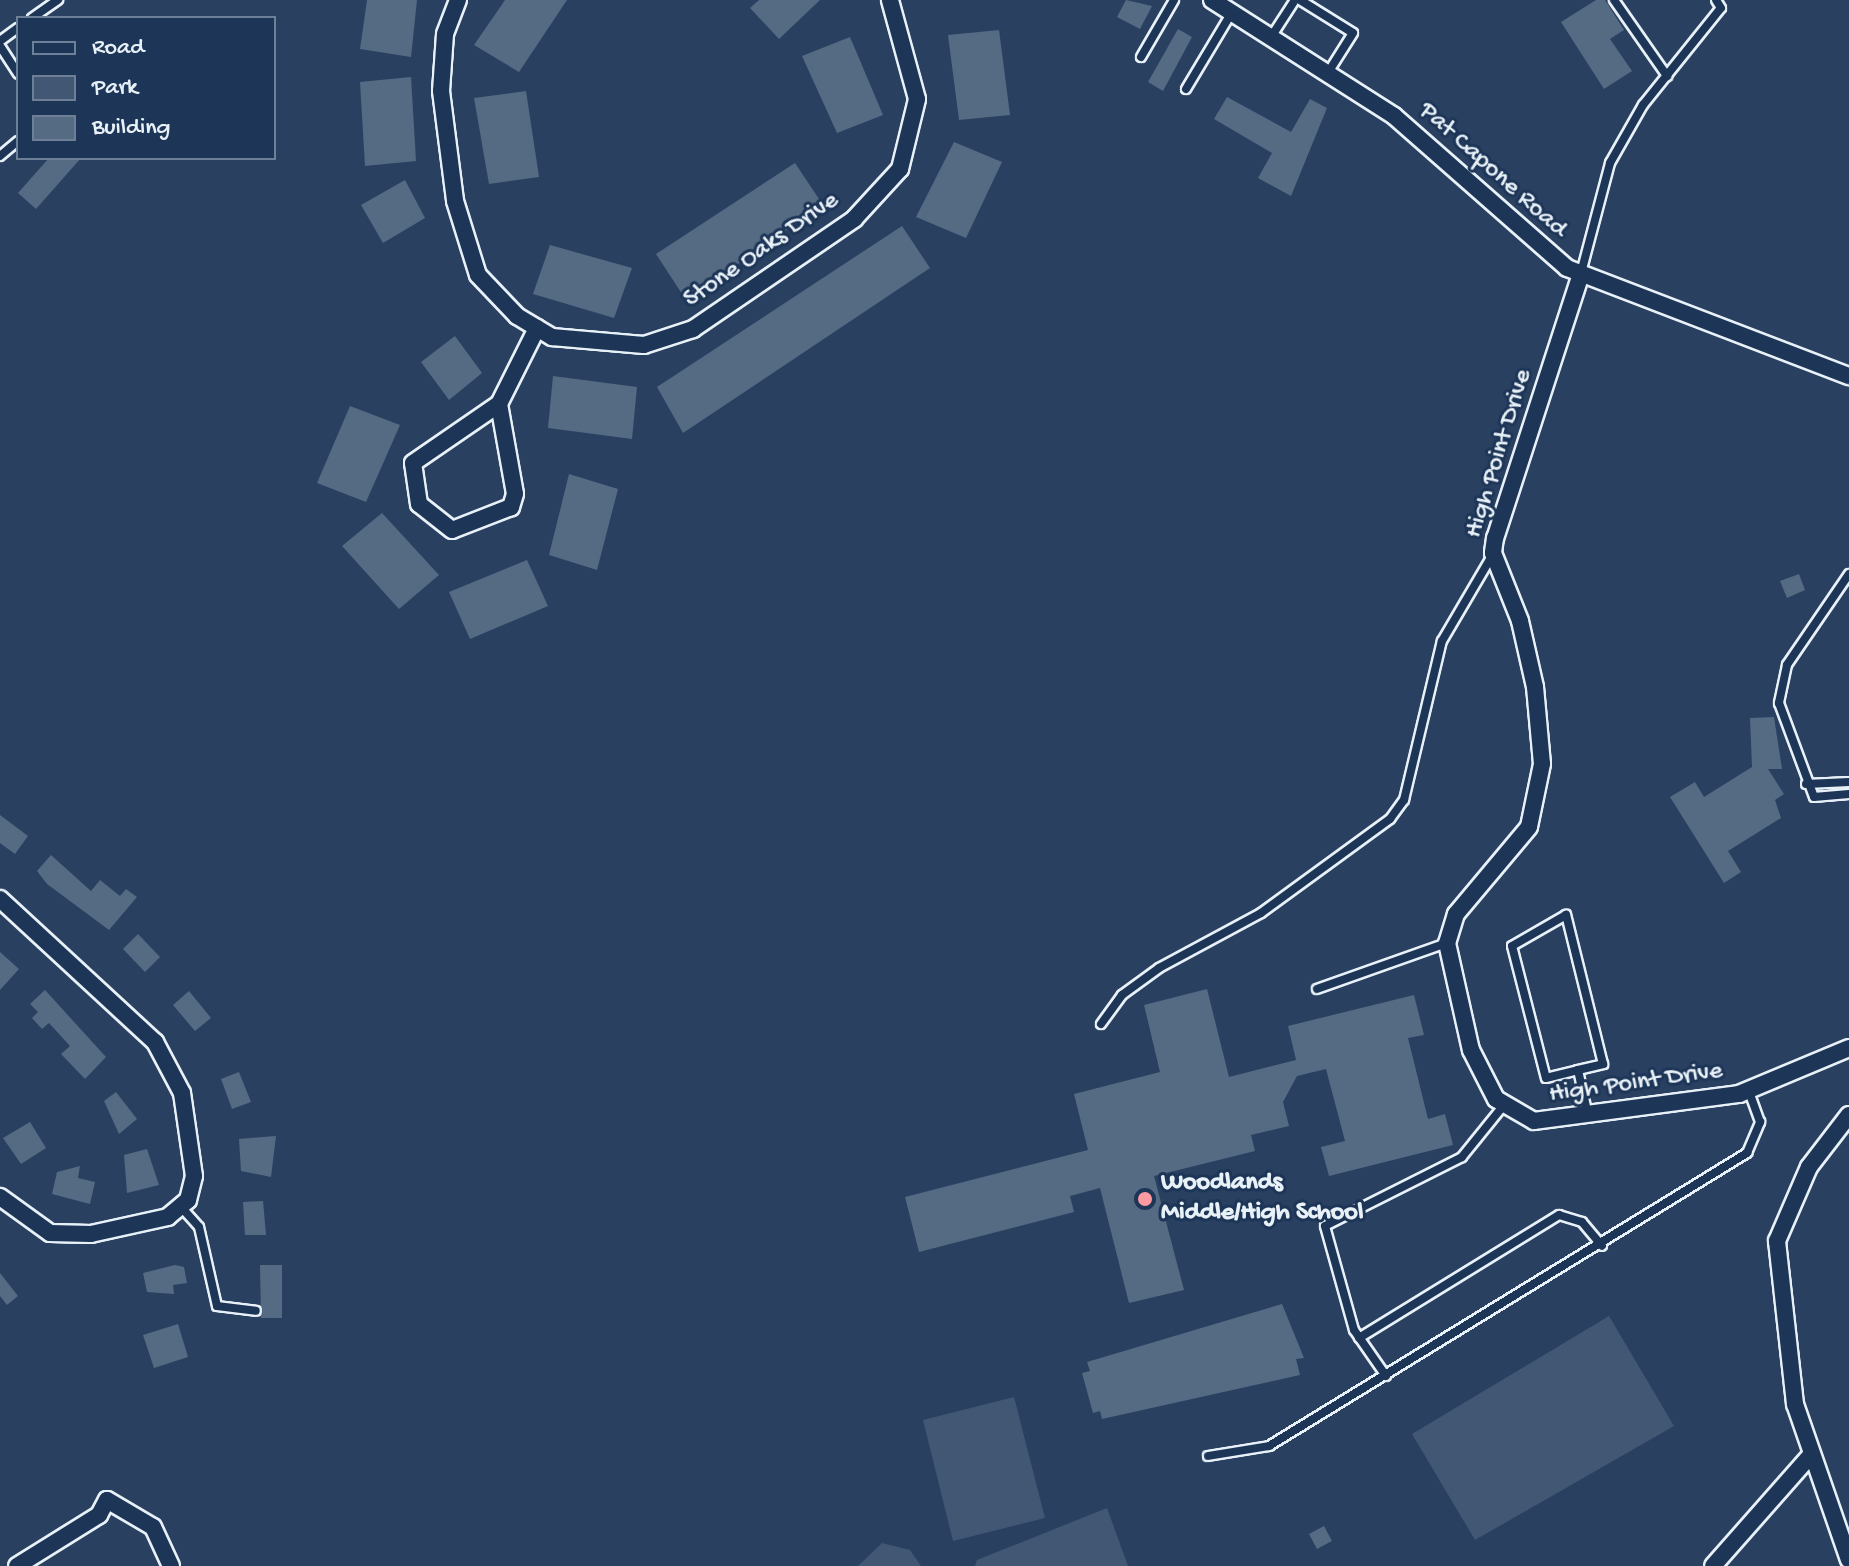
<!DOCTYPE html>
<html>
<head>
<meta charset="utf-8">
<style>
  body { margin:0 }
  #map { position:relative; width:1849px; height:1566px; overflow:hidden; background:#294061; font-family:"Gochi Hand",sans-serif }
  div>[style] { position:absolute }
  .green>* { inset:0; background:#415774 }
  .building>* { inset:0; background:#556a83 }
  .roads { filter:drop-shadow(2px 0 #e8f1f8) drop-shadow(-2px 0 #e8f1f8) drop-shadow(0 2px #e8f1f8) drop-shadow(0 -2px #e8f1f8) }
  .service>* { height:8px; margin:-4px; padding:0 4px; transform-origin:4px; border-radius:4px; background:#1d3557 }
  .minor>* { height:16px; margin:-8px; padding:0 8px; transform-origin:8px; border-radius:8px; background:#1d3557 }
  .dots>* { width:22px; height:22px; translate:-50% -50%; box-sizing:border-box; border:4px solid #1d3557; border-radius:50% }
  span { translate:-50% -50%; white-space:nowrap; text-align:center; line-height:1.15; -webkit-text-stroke:6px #1d3557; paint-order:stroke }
  .street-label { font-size:26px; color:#e8f1f8 }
  .poi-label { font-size:26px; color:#e8f1f8; font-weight:700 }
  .left { translate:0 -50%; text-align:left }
  .legend { position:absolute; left:16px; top:16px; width:260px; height:144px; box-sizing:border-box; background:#1d3557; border:2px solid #6e8097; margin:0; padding:10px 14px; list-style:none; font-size:24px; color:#e8f1f8 }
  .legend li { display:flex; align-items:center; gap:16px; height:40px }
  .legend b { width:40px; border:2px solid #6e8097 }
</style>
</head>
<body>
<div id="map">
  <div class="green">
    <i style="clip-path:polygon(1609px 1316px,1674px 1426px,1475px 1540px,1412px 1434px)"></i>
    <i style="clip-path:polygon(1014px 1397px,1045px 1518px,953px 1541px,923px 1420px)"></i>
    <i style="clip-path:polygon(1107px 1508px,1128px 1566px,975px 1566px,977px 1560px)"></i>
    <i style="clip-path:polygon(882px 1543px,910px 1550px,921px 1566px,858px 1566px)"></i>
  </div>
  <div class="building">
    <i style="clip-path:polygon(367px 0,417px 0,411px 57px,360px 49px)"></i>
    <i style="clip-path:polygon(505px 0,567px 0,519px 72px,474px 45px)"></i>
    <i style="clip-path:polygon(759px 0,820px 0,779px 39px,750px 8px)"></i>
    <i style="clip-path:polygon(1126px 0,1152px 6px,1140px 29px,1117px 17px)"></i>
    <i style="clip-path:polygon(1596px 0,1605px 0,1624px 30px,1610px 39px,1632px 71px,1604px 89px,1561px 22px)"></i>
    <i style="clip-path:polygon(1178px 29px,1192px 37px,1163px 91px,1148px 82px)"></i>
    <i style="clip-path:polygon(999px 30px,1010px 115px,959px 120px,948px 35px)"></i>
    <i style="clip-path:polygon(850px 37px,883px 115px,837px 133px,802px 56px)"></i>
    <i style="clip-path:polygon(411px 77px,416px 161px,365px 166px,360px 82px)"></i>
    <i style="clip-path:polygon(526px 91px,539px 177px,489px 184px,474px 98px)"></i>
    <i style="clip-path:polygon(1227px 97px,1291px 132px,1310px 99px,1327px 108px,1291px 196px,1258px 178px,1272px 153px,1214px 119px)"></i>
    <i style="clip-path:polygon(954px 142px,1002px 162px,966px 238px,916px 217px)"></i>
    <i style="clip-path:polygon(49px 158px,81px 158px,36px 209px,18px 193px)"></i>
    <i style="clip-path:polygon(795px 163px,823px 205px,686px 300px,656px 254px)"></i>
    <i style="clip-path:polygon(405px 180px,425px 218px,383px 243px,361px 205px)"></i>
    <i style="clip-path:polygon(902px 226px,930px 268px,683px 433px,657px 387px)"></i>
    <i style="clip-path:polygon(550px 245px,632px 268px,614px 318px,533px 294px)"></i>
    <i style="clip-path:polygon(455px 336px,482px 373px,449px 400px,421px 362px)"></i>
    <i style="clip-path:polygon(553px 376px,637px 387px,632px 439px,548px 428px)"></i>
    <i style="clip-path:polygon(350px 406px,400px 425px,366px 502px,317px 483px)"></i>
    <i style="clip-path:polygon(569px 474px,618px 489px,597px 570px,549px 555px)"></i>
    <i style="clip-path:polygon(382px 513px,439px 575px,399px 609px,342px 546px)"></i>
    <i style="clip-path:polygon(527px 560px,548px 606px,470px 639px,449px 592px)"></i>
    <i style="clip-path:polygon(1799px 574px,1805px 590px,1787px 598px,1780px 581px)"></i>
    <i style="clip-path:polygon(1774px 717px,1782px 769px,1768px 769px,1784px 794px,1775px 800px,1781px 818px,1728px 851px,1741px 872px,1724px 883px,1670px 797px,1695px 782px,1704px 797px,1752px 767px,1750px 718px)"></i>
    <i style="clip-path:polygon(0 815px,28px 836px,15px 854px,0 843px)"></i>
    <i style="clip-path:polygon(51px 855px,91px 891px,100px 880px,120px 896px,126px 889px,137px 897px,109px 930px,47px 884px,37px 871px)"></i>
    <i style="clip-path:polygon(138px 934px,160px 957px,145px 972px,123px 949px)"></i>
    <i style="clip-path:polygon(0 952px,19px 969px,0 990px)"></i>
    <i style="clip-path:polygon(1207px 989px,1229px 1077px,1296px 1060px,1288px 1026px,1414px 995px,1424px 1035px,1408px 1038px,1428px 1119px,1445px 1114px,1453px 1145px,1329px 1176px,1321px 1147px,1345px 1141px,1326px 1069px,1297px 1076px,1283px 1102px,1289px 1126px,1251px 1135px,1255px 1151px,1154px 1176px,1184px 1290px,1129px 1303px,1100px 1188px,1070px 1196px,1074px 1212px,919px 1252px,905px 1197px,1088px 1150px,1074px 1094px,1160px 1072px,1144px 1005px)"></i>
    <i style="clip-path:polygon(45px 990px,106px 1057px,85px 1079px,61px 1054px,70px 1046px,49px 1023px,42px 1029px,32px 1018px,38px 1012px,30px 1004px)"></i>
    <i style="clip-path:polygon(189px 991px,211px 1018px,195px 1031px,173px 1005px)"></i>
    <i style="clip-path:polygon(239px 1072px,251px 1102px,232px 1109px,221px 1079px)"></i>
    <i style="clip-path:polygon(116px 1092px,137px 1119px,119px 1134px,104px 1101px)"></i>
    <i style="clip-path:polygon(30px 1122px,46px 1148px,21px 1164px,3px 1138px)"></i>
    <i style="clip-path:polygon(276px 1136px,271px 1177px,241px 1171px,239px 1139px)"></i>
    <i style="clip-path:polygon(147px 1149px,159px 1185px,127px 1193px,124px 1155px)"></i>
    <i style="clip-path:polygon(80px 1166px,78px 1178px,95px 1182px,90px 1204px,52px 1194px,57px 1172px)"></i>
    <i style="clip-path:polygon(263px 1201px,266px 1235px,245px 1235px,243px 1202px)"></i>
    <i style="clip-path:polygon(175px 1265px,184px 1267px,187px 1283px,173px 1285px,174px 1294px,147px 1292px,143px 1273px)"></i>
    <i style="clip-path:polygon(260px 1265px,282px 1265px,282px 1318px,261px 1318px)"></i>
    <i style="clip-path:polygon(0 1273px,18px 1296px,7px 1305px,0 1296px)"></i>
    <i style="clip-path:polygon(1282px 1304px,1304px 1358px,1296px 1359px,1300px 1375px,1102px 1419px,1100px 1411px,1093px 1413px,1082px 1373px,1090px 1371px,1087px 1362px)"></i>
    <i style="clip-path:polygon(178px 1324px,188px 1357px,154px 1368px,143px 1335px)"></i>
    <i style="clip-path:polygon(1324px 1526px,1332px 1541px,1317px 1549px,1309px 1534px)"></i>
  </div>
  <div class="roads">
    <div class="service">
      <i style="left:1300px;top:0;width:62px;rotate:31.9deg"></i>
      <i style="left:1353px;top:33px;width:45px;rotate:122.3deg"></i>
      <i style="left:1614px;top:0;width:93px;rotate:55.1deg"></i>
      <i style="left:32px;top:18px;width:32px;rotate:-35deg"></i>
      <i style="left:1273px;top:34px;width:40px;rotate:-57.1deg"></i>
      <i style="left:0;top:41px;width:22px;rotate:-36deg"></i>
      <i style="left:0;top:46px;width:33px;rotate:57deg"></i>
      <i style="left:1141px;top:57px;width:66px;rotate:-59.9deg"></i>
      <i style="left:1186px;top:89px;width:90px;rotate:-59.1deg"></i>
      <i style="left:0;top:156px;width:23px;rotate:-40deg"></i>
      <i style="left:1581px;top:273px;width:114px;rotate:-75.2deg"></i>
      <i style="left:1610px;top:163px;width:67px;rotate:-60.4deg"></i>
      <i style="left:1643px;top:105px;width:124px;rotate:-51.2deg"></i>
      <i style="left:1721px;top:8px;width:9px;rotate:-122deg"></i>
      <i style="left:1849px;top:574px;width:110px;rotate:124.3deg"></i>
      <i style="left:1787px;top:665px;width:39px;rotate:102deg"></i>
      <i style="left:1779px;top:703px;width:100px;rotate:69.6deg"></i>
      <i style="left:1814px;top:797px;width:35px;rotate:-5deg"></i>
      <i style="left:1806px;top:784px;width:43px;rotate:-2.7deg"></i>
      <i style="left:1317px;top:989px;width:138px;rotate:-19.5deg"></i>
      <i style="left:1101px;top:1024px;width:36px;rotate:-54deg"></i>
      <i style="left:1122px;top:995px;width:46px;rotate:-36.1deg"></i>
      <i style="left:1159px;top:968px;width:116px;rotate:-28.3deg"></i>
      <i style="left:1261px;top:913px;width:160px;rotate:-36.1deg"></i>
      <i style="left:1390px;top:819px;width:24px;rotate:-54deg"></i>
      <i style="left:1404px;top:800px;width:163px;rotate:-76.6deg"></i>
      <i style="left:1442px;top:641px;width:101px;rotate:-59.6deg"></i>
      <i style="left:1578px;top:1070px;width:26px;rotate:-13deg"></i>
      <i style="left:1603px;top:1064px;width:154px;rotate:-103.9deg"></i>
      <i style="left:1566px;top:915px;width:62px;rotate:150.1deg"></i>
      <i style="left:1512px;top:946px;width:136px;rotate:75.6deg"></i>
      <i style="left:1546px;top:1078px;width:33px;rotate:-14deg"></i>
      <i style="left:1578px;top:1070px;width:47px;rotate:77.7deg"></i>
      <i style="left:182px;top:1208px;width:25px;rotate:48deg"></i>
      <i style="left:199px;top:1227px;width:81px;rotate:77.2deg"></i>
      <i style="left:217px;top:1306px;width:39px;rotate:7deg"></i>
      <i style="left:1359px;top:1338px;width:235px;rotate:-31.6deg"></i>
      <i style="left:1559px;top:1215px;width:24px;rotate:17deg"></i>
      <i style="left:1582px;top:1222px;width:31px;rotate:50deg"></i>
      <i style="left:1386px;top:1376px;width:56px;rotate:-124.8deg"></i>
      <i style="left:1354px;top:1330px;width:108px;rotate:-105.6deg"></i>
      <i style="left:1325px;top:1226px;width:153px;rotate:-26.7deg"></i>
      <i style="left:1462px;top:1157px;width:67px;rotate:-51.1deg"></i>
      <i style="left:1208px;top:1456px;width:62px;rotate:-9.3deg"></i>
      <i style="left:1269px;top:1446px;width:561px;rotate:-31.51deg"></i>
      <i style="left:1747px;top:1153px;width:34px;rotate:-67deg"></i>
      <i style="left:1760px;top:1122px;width:33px;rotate:-110deg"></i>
    </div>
    <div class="minor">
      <i style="left:458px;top:0;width:36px;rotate:111deg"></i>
      <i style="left:445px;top:34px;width:57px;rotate:94deg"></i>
      <i style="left:441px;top:91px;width:111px;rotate:82.7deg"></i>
      <i style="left:455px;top:201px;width:77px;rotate:72.7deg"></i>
      <i style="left:478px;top:275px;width:57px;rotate:46.4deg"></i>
      <i style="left:517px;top:316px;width:41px;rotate:31deg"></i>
      <i style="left:552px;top:337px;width:92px;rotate:5deg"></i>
      <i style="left:644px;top:345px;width:52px;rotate:-18.1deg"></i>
      <i style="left:693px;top:329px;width:195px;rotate:-34.3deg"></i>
      <i style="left:854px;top:219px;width:68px;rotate:-47.4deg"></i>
      <i style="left:900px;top:169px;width:72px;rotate:-76.3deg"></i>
      <i style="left:917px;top:99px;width:103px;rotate:-105.3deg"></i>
      <i style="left:1212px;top:0;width:216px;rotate:32.5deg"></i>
      <i style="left:1394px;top:116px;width:230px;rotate:41.3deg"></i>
      <i style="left:1567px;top:268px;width:302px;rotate:21deg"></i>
      <i style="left:1581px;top:274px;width:278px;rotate:108deg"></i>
      <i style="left:1495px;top:538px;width:15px;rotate:98deg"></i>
      <i style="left:1493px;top:553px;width:73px;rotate:68.3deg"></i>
      <i style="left:1520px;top:621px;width:68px;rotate:77.2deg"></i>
      <i style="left:1535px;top:687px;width:77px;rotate:84.8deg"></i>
      <i style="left:1542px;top:764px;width:64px;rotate:101.7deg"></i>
      <i style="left:1529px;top:827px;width:114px;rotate:130deg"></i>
      <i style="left:1456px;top:914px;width:30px;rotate:107deg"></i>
      <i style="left:1447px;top:943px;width:110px;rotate:77.4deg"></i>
      <i style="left:1471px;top:1050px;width:55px;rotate:63deg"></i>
      <i style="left:1496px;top:1099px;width:44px;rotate:30.1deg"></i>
      <i style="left:1534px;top:1121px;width:207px;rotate:-7.5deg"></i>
      <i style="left:1739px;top:1094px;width:119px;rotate:-22.7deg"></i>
      <i style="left:499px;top:404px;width:91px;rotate:79.9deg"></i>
      <i style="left:515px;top:494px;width:14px;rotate:107deg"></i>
      <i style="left:511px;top:507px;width:63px;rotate:158.7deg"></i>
      <i style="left:452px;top:530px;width:42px;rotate:-141.8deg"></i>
      <i style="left:419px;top:504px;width:41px;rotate:-98.3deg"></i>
      <i style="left:413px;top:463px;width:104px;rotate:-34.5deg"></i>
      <i style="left:499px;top:404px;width:85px;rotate:-63.4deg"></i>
      <i style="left:0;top:899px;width:211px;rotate:42.7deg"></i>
      <i style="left:155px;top:1042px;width:58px;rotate:62.1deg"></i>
      <i style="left:182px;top:1093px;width:84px;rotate:81.8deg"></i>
      <i style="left:194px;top:1176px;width:25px;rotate:104deg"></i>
      <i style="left:188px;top:1200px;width:26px;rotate:140deg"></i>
      <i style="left:168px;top:1217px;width:79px;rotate:167.6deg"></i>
      <i style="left:91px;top:1234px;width:41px;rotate:-178.6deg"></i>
      <i style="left:50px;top:1233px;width:62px;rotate:-144.2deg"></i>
      <i style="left:1849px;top:1115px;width:66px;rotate:127.6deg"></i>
      <i style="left:1809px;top:1167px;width:81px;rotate:113.4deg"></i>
      <i style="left:1777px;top:1241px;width:164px;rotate:83.7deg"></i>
      <i style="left:1795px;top:1404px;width:165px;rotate:70.9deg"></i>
      <i style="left:17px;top:1566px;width:97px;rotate:-31.9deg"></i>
      <i style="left:99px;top:1515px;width:17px;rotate:-62deg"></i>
      <i style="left:107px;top:1500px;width:53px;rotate:30.4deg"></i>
      <i style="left:153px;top:1527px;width:43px;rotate:65.2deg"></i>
      <i style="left:1713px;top:1566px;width:147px;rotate:-48.6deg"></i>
    </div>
  </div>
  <div class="dots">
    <i style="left:1145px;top:1199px;background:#ff9aa2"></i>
  </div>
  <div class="street-label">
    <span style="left:1492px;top:171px;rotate:42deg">Pat Capone Road</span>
    <span style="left:762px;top:251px;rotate:-35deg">Stone Oaks Drive</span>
    <span style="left:1500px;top:454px;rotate:-73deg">High Point Drive</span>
    <span style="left:1636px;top:1084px;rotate:-8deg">High Point Drive</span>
  </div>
  <div class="poi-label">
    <span class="left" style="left:1161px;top:1199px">Woodlands<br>Middle/High School</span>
  </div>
  <ul class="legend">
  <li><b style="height:10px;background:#1d3557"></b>Road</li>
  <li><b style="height:22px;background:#415774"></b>Park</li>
  <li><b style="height:22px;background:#556a83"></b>Building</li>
  </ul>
</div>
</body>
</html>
